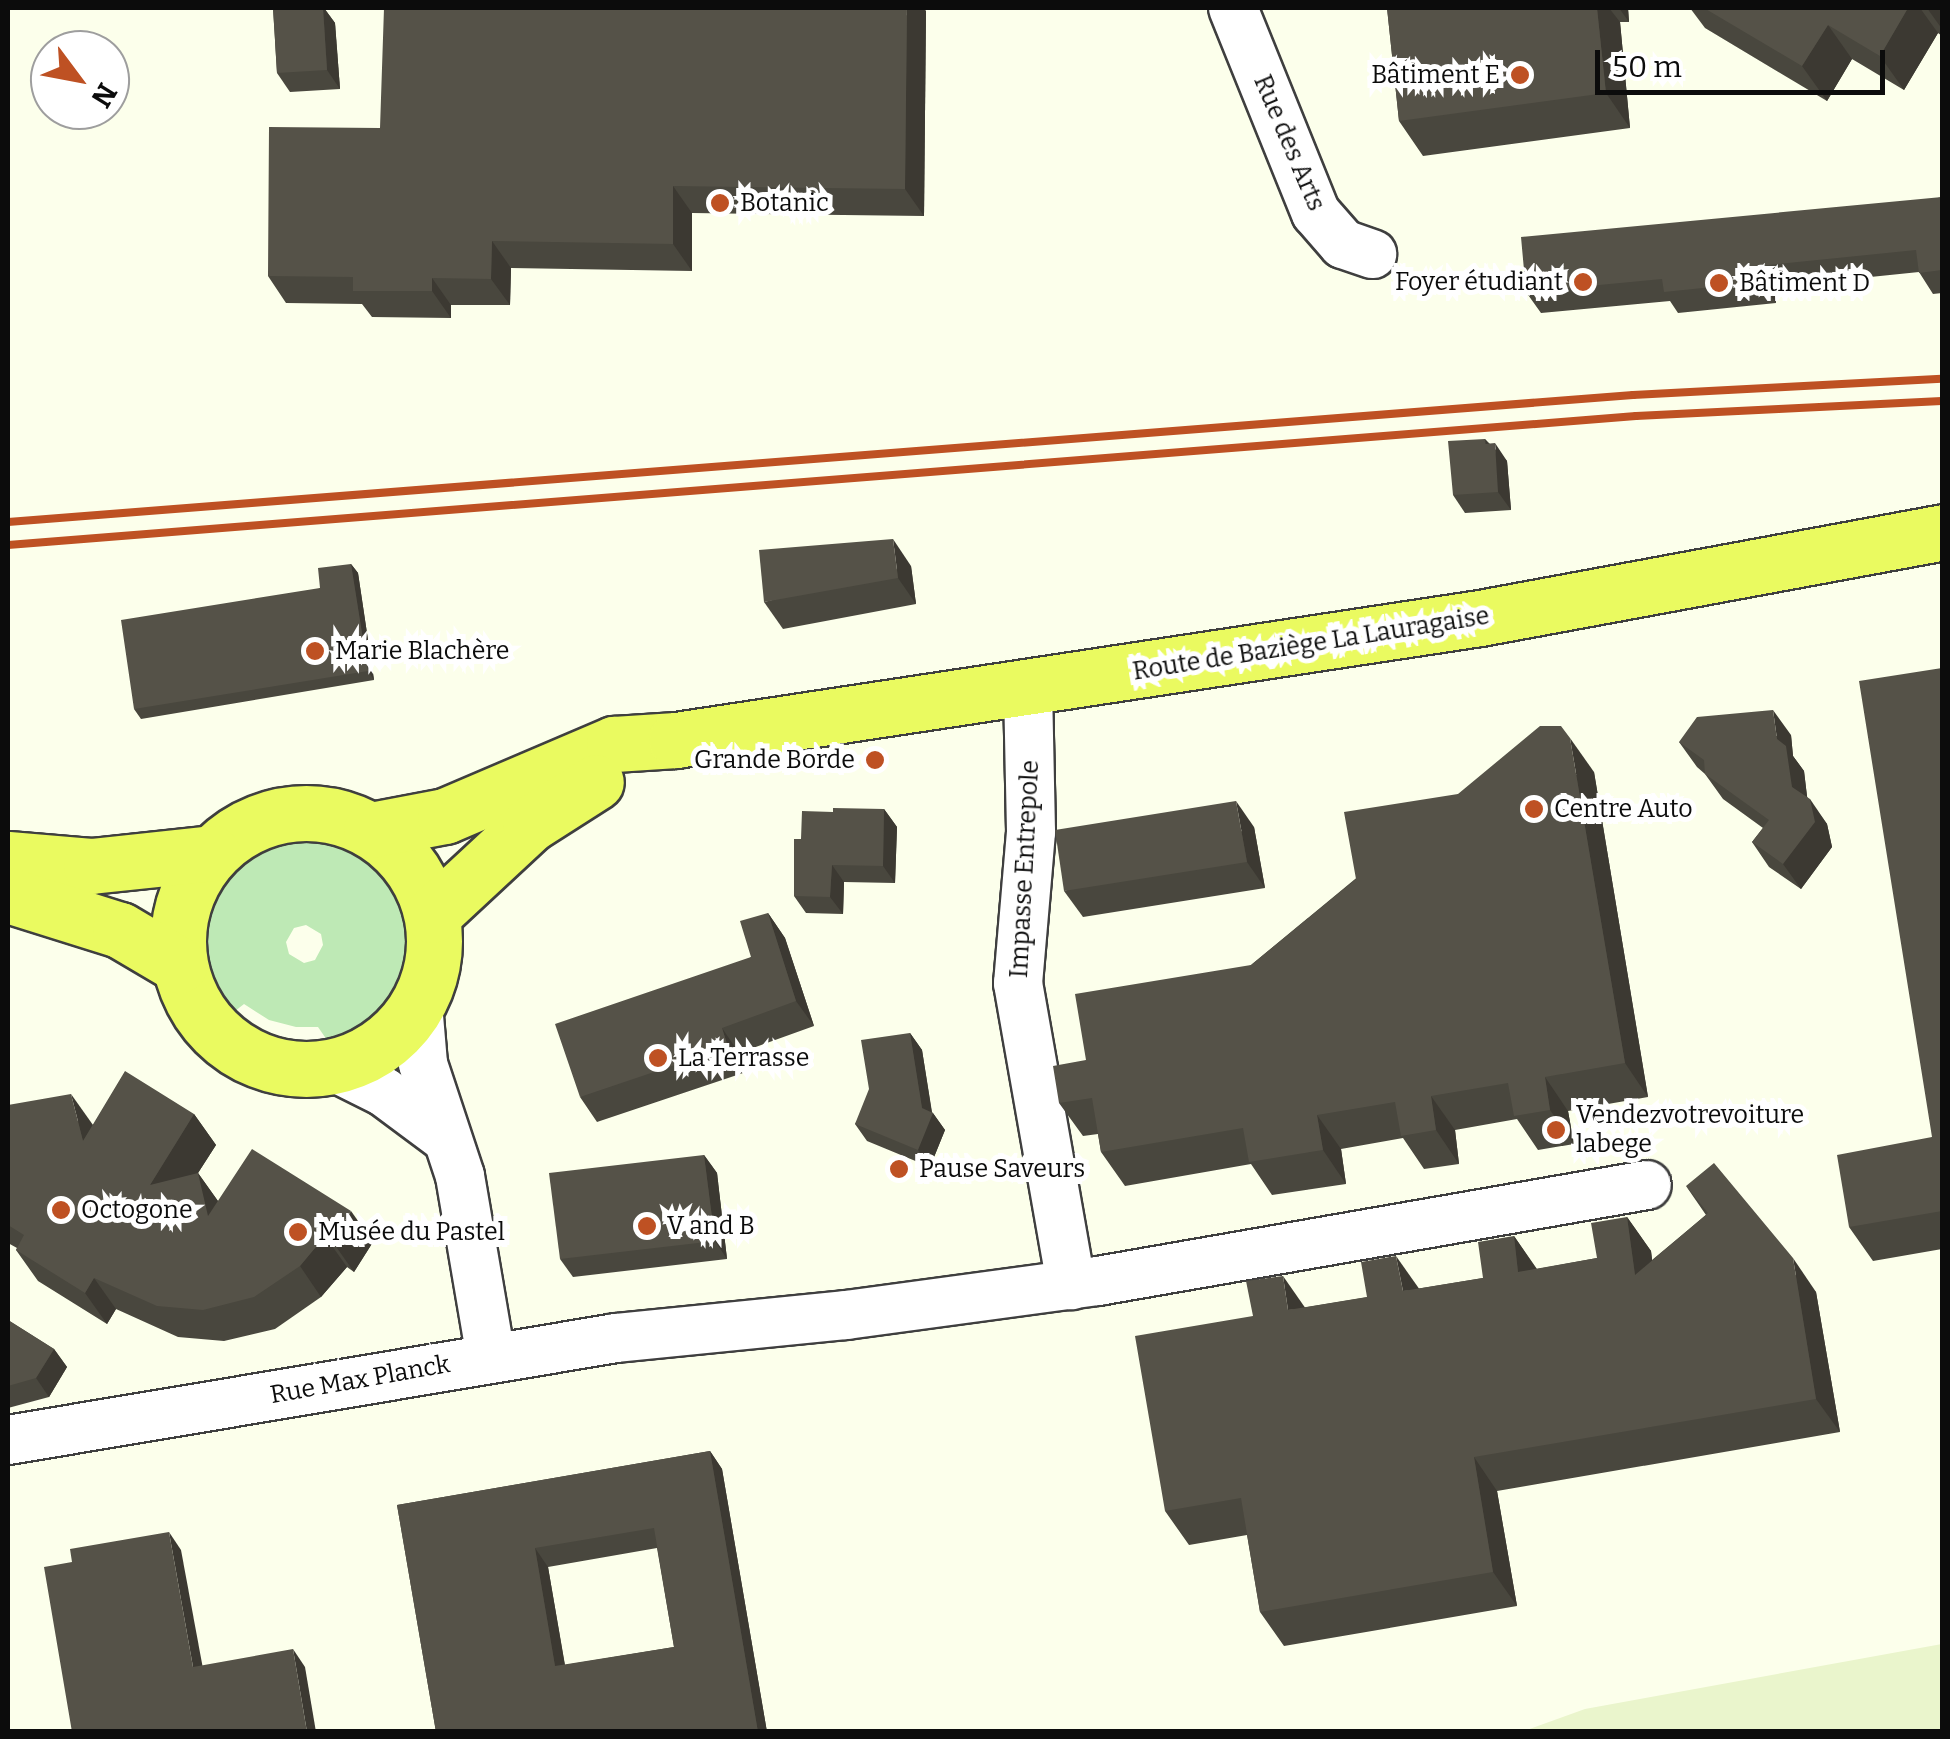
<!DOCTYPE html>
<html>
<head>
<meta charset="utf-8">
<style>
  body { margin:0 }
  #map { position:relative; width:1950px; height:1739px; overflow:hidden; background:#fcffeb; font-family:Bitter,serif }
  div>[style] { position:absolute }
  .farmland>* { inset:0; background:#eaf5cc }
  .green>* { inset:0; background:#bee9b5 }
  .roads { filter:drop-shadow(2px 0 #3f3f3f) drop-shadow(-2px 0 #3f3f3f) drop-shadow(0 2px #3f3f3f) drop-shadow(0 -2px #3f3f3f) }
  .minor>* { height:48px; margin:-24px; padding:0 24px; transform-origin:24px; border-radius:24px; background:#fff }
  .major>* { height:55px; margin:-27.5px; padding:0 27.5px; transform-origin:27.5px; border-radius:27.5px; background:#eafa60 }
  .major>.ring { margin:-27.5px; padding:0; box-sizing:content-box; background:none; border:55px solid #eafa60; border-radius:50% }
  .rail>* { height:8px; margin:-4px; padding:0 4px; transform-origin:4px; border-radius:4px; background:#be5123 }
  .wall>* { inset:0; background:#49473e }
  .shaded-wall>* { inset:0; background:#3c3932 }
  .building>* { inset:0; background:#555248 }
  .dots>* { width:28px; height:28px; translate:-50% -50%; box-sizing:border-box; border:5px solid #fff; border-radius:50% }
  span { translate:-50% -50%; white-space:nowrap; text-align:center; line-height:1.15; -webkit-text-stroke:10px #fff; paint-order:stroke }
  .poi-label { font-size:25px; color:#0c0c0c }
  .right { translate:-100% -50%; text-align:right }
  .left { translate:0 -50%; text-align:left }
  .street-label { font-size:25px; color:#0c0c0c }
  .frame { position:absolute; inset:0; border:10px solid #0c0c0c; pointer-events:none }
  .north { position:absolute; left:30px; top:30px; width:100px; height:100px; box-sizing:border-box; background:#fff; border:2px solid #9e9e9e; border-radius:50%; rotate:122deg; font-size:28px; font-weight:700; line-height:40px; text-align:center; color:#0c0c0c }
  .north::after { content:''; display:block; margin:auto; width:35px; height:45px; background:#be5123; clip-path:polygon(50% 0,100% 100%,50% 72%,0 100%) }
  .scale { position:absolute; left:1595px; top:50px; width:290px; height:45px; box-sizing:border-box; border:5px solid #0c0c0c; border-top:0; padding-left:12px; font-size:30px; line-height:35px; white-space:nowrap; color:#0c0c0c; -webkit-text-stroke:8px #fff; paint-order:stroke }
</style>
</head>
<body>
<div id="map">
  <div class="farmland">
    <i style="clip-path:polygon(1942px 1644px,1942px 1731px,1524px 1731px,1585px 1709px)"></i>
  </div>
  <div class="green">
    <i style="clip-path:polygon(evenodd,313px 838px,364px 857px,398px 898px,406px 924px,407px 951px,389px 1002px,371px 1022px,329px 1043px,318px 1027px,296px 1027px,269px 1020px,244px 1004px,230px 1015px,210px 986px,202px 960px,201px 933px,207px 906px,237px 862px,286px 839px,313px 838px,306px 925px,321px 934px,323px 945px,315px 960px,304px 963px,289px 954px,286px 942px,294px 928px,306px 925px)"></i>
  </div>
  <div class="roads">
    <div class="minor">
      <i style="left:1233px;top:8px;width:221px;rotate:68deg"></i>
      <i style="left:1316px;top:213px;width:41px;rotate:48.9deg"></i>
      <i style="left:1343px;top:244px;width:31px;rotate:19deg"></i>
      <i style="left:1028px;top:688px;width:144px;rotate:88.8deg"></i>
      <i style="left:1031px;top:832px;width:152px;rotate:94.9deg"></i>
      <i style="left:1018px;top:983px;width:307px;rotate:80deg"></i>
      <i style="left:418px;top:1004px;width:60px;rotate:85.2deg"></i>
      <i style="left:423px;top:1064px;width:118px;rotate:71.7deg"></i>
      <i style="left:460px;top:1176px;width:185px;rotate:80.3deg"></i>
      <i style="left:334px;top:1067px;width:56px;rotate:26.6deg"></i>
      <i style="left:384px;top:1092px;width:77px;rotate:36.6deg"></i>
      <i style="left:8px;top:1440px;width:616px;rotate:-9.52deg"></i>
      <i style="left:616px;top:1338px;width:231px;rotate:-5.7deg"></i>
      <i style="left:846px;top:1315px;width:254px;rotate:-7.7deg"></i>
      <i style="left:1098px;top:1281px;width:557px;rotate:-9.92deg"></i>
    </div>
    <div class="major">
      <i class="ring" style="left:178px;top:813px;width:201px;height:201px"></i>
      <i style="left:371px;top:830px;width:75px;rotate:-10.7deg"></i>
      <i style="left:445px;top:816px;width:184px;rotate:-23.1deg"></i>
      <i style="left:614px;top:744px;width:62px;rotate:-3.7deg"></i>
      <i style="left:676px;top:740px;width:813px;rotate:-8.63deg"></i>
      <i style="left:1480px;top:618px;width:470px;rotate:-10.5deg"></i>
      <i style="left:8px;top:859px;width:83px;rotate:4.8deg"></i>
      <i style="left:91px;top:866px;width:122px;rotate:-6.1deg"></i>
      <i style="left:8px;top:895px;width:117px;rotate:17.4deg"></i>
      <i style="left:120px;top:930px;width:69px;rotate:30.7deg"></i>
      <i style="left:432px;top:915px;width:134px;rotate:-42.9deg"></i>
      <i style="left:530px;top:824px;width:78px;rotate:-32.5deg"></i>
    </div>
  </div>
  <div class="rail">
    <i style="left:8px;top:522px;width:1630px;rotate:-4.47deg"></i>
    <i style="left:1633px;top:395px;width:309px;rotate:-3deg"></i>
    <i style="left:8px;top:545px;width:1633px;rotate:-4.53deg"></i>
    <i style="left:1636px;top:416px;width:306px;rotate:-2.8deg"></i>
  </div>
  <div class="wall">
    <i style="clip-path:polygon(273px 8px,324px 8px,335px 23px,340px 89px,290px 92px,277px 73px)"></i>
    <i style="clip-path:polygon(1387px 8px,1628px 8px,1629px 22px,1620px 22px,1630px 128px,1423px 156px,1399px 121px)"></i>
    <i style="clip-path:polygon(1690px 8px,1942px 8px,1942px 36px,1938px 33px,1904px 90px,1852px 59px,1827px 101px,1705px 28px)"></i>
    <i style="clip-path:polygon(926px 11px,924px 216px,692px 213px,692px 271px,511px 268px,510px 305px,451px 305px,451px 318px,372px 317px,362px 304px,286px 303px,268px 276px,380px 128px)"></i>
    <i style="clip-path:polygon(1942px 197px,1942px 293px,1933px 294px,1919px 272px,1774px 287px,1776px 303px,1678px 313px,1670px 301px,1541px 313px,1526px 292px)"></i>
    <i style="clip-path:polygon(1485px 439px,1507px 461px,1511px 510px,1465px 513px,1453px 495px)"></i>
    <i style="clip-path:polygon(351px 564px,358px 573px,374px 680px,141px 719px,134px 709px,320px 588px)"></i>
    <i style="clip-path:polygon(911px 566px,916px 604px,783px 629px,764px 602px)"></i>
    <i style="clip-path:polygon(1942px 668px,1942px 1249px,1873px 1261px,1849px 1227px,1932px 1137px)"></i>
    <i style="clip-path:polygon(1791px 735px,1793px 756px,1804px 771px,1807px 797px,1827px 824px,1832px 847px,1801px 889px,1769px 867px,1752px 842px,1763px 828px,1723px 799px,1705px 774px,1697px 767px,1679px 742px)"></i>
    <i style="clip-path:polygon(1594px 772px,1648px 1097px,1568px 1111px,1574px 1144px,1538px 1150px,1517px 1119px,1455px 1130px,1459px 1164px,1424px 1169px,1403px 1138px,1341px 1149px,1346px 1184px,1272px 1195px,1251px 1164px,1125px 1186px,1101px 1152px,1098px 1134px,1083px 1136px,1059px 1103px,1086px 1060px,1251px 965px,1458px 794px)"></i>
    <i style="clip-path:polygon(884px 809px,897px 827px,895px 883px,844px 882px,843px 914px,806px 913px,794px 896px,801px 839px,833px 812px)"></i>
    <i style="clip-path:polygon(1254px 827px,1265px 888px,1083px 917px,1064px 891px)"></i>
    <i style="clip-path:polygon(768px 913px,785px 938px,814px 1026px,739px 1053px,746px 1072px,597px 1122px,580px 1097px,751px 957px)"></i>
    <i style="clip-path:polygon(910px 1033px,922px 1050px,932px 1112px,945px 1130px,930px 1167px,867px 1141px,855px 1124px)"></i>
    <i style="clip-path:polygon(8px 1105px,92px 1125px,194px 1114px,216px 1145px,198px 1173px,218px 1201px,373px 1242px,354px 1272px,347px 1267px,321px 1297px,275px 1329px,224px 1341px,178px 1337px,116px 1309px,107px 1324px,38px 1281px,16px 1250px,17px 1248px,8px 1243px)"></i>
    <i style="clip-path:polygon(704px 1155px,717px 1173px,727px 1259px,573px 1277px,560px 1259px)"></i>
    <i style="clip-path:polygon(1686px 1186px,1816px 1292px,1840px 1432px,1497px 1491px,1517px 1606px,1284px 1646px,1260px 1612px,1247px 1535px,1189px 1545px,1165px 1511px,1253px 1316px,1483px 1278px,1514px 1236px,1537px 1269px,1597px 1258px,1627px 1217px,1651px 1251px,1652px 1260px,1706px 1215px)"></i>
    <i style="clip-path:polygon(8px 1320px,54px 1349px,67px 1367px,49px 1397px,8px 1408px)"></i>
    <i style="clip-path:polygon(evenodd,710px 1451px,722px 1469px,767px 1732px,436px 1732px,397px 1505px,710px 1451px,657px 1548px,674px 1647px,565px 1665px,548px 1567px,657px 1548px)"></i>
  </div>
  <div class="shaded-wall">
    <i style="clip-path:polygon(323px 8px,324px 8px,335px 23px,340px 89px,327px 70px)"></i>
    <i style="clip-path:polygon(907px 8px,924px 8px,926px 11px,924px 216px,905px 189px)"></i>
    <i style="clip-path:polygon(1597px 8px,1609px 8px,1620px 22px,1630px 128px,1606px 93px)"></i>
    <i style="clip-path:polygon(1619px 8px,1628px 8px,1629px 22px)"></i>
    <i style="clip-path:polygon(1908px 8px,1920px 8px,1938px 33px,1904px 90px,1880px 56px)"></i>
    <i style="clip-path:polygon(1927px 8px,1942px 8px,1942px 29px)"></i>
    <i style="clip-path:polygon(1828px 25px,1852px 59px,1827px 101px,1802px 66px)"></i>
    <i style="clip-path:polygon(673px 186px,692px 213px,692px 271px,673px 244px)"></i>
    <i style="clip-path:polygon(492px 241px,511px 268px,510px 305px,491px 279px)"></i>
    <i style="clip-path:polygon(1759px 266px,1774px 287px,1776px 303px,1761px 282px)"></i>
    <i style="clip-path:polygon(432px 278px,451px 305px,451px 318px,432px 291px)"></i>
    <i style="clip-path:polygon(1485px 439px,1496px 454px,1495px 443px,1507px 461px,1511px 510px,1498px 492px)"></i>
    <i style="clip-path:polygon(893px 539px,911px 566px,916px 604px,898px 578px)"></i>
    <i style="clip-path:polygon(351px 564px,358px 573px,374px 680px,368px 671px)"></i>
    <i style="clip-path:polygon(1773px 710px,1791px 735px,1793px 756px,1804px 771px,1809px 812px,1792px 787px,1777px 739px)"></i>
    <i style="clip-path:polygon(1570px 738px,1594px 772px,1648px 1097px,1625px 1063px)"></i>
    <i style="clip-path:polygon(1810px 799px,1827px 824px,1832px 847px,1801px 889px,1783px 864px)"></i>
    <i style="clip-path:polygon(1236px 801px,1254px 827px,1265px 888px,1247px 862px)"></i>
    <i style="clip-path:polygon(884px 809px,897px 827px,895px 883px,883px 866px)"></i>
    <i style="clip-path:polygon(832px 865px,844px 882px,843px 914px,830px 897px)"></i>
    <i style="clip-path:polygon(768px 913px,785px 938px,814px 1026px,796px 1001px)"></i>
    <i style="clip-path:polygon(722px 1028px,739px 1053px,746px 1072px,728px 1047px)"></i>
    <i style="clip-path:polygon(910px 1033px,922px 1050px,932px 1114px,933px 1113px,945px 1130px,930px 1167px,918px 1150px,922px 1108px)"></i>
    <i style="clip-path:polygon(1545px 1077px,1568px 1111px,1574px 1144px,1550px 1110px)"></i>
    <i style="clip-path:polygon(71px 1094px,93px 1125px,83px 1141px)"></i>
    <i style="clip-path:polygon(1431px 1096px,1455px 1130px,1459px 1164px,1436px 1130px)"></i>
    <i style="clip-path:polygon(194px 1114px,216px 1145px,198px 1173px,220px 1204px,230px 1247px,150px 1185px)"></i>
    <i style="clip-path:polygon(1317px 1115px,1341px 1149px,1346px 1184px,1323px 1150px)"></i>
    <i style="clip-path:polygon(704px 1155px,717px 1173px,727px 1259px,715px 1241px)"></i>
    <i style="clip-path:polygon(351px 1211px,373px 1242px,354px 1272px,332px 1241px)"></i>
    <i style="clip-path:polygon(1627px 1217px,1651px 1251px,1658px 1309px,1635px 1275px)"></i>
    <i style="clip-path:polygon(325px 1236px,347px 1267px,321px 1297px,300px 1266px)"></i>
    <i style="clip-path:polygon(1514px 1236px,1537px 1270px,1518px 1272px)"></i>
    <i style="clip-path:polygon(1396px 1256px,1420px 1290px,1403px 1291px)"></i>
    <i style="clip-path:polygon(1793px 1258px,1816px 1292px,1840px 1432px,1816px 1399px)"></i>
    <i style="clip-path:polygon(1283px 1276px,1306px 1309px,1288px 1310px)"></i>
    <i style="clip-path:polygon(94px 1278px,116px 1309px,107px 1324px,85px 1293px)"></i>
    <i style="clip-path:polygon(54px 1349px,67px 1367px,49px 1397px,36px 1378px)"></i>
    <i style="clip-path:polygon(710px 1451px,722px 1469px,767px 1732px,758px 1732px)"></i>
    <i style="clip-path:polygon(1474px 1457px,1497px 1491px,1517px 1606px,1493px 1572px)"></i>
    <i style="clip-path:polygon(169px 1532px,181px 1550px,206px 1685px,193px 1667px)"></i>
    <i style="clip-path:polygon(535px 1548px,548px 1567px,568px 1684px,555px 1666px)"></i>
    <i style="clip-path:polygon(293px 1649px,305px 1667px,316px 1732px,307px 1732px)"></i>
  </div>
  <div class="building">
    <i style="clip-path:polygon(273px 8px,323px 8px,327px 70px,277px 73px)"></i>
    <i style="clip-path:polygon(384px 8px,907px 8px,905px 189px,673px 186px,673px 244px,492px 241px,491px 279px,432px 278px,432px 291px,353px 291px,353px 277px,268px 276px,269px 127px,380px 128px)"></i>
    <i style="clip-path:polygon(1387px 8px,1597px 8px,1606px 93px,1399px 121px)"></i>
    <i style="clip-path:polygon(1704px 8px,1908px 8px,1880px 56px,1828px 25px,1802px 66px)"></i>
    <i style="clip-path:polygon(1942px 197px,1942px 270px,1919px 273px,1916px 250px,1759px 266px,1761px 282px,1664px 292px,1662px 279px,1526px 292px,1521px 237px)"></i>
    <i style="clip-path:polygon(1485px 439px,1485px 444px,1495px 443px,1498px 492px,1453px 495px,1448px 441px)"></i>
    <i style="clip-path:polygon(893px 539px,898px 578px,764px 602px,759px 550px)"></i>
    <i style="clip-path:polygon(351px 564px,368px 671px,134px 709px,121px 620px,320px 588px,318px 568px)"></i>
    <i style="clip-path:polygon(1942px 668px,1942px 1211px,1849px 1227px,1837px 1155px,1932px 1137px,1859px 681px)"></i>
    <i style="clip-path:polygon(1773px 710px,1777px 739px,1786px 746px,1792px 787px,1810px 799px,1815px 822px,1783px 864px,1752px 842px,1769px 820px,1705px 774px,1704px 760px,1679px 742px,1697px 717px)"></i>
    <i style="clip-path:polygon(1540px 726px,1561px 726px,1570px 738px,1625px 1063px,1545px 1077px,1550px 1110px,1514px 1116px,1508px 1083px,1431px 1096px,1436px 1130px,1401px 1136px,1395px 1102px,1317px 1115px,1323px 1150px,1249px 1162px,1243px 1128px,1101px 1152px,1092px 1098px,1059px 1103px,1053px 1066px,1086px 1060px,1075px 994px,1251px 965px,1356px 879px,1344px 812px,1458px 794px)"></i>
    <i style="clip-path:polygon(1236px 801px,1247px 862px,1064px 891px,1055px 830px)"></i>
    <i style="clip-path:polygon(833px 808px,884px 809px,883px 866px,832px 865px,830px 897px,794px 896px,794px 839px,801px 839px,802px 811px,833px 812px)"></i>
    <i style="clip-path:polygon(768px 913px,796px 1001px,722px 1028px,728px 1047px,580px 1097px,555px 1024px,751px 957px,740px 921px)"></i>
    <i style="clip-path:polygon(910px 1033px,922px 1108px,933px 1113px,918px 1150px,855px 1124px,869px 1089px,861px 1040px)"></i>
    <i style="clip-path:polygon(125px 1071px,194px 1114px,150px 1185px,198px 1173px,208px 1216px,252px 1149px,351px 1211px,332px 1241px,325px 1236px,300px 1266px,254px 1297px,203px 1310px,157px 1306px,94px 1278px,85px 1293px,16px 1250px,24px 1235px,8px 1225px,8px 1105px,71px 1094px,83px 1141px)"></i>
    <i style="clip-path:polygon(704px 1155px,715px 1241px,560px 1259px,549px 1173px)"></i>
    <i style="clip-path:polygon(1714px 1163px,1793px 1258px,1816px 1399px,1474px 1457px,1493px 1572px,1260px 1612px,1241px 1498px,1165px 1511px,1135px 1336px,1253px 1316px,1246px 1281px,1283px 1276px,1288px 1310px,1367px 1297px,1361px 1262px,1396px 1256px,1403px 1291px,1483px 1278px,1478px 1242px,1514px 1236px,1518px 1272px,1597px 1258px,1591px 1223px,1627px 1217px,1635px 1275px,1708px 1213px,1686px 1186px)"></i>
    <i style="clip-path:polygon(8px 1320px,54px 1349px,36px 1378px,8px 1386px)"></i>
    <i style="clip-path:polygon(evenodd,710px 1451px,758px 1732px,436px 1732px,397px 1505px,710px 1451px,654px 1528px,674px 1647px,555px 1666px,535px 1548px,654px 1528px)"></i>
    <i style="clip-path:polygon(169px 1532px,193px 1667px,293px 1649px,307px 1732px,72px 1732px,44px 1567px,72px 1562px,70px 1549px)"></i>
  </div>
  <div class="dots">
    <i style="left:1520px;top:75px;background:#be5123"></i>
    <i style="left:720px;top:203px;background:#be5123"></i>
    <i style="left:1583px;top:282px;background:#be5123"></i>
    <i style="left:1719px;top:283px;background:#be5123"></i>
    <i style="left:315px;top:651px;background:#be5123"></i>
    <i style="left:875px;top:760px;background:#be5123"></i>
    <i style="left:1534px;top:809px;background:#be5123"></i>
    <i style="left:658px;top:1058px;background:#be5123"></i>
    <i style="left:1556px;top:1130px;background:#be5123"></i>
    <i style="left:899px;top:1169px;background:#be5123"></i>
    <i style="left:61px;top:1210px;background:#be5123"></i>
    <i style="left:647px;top:1226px;background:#be5123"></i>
    <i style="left:298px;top:1232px;background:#be5123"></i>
  </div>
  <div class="poi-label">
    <span class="right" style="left:1500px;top:75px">Bâtiment E</span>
    <span class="left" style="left:740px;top:203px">Botanic</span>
    <span class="right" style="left:1563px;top:282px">Foyer étudiant</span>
    <span class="left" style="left:1739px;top:283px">Bâtiment D</span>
    <span class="left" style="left:335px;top:651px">Marie Blachère</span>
    <span class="right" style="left:855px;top:760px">Grande Borde</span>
    <span class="left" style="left:1554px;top:809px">Centre Auto</span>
    <span class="left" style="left:678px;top:1058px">La Terrasse</span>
    <span class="left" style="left:1576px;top:1130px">Vendezvotrevoiture<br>labege</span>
    <span class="left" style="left:919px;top:1169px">Pause Saveurs</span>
    <span class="left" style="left:81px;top:1210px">Octogone</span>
    <span class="left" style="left:667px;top:1226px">V and B</span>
    <span class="left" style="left:318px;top:1232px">Musée du Pastel</span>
  </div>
  <div class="street-label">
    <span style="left:1289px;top:143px;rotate:67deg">Rue des Arts</span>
    <span style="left:1311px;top:644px;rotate:-9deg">Route de Baziège La Lauragaise</span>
    <span style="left:1025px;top:869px;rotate:-87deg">Impasse Entrepole</span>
    <span style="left:360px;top:1380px;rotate:-10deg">Rue Max Planck</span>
  </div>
  <div class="frame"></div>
  <div class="north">N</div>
  <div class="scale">50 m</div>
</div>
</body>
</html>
